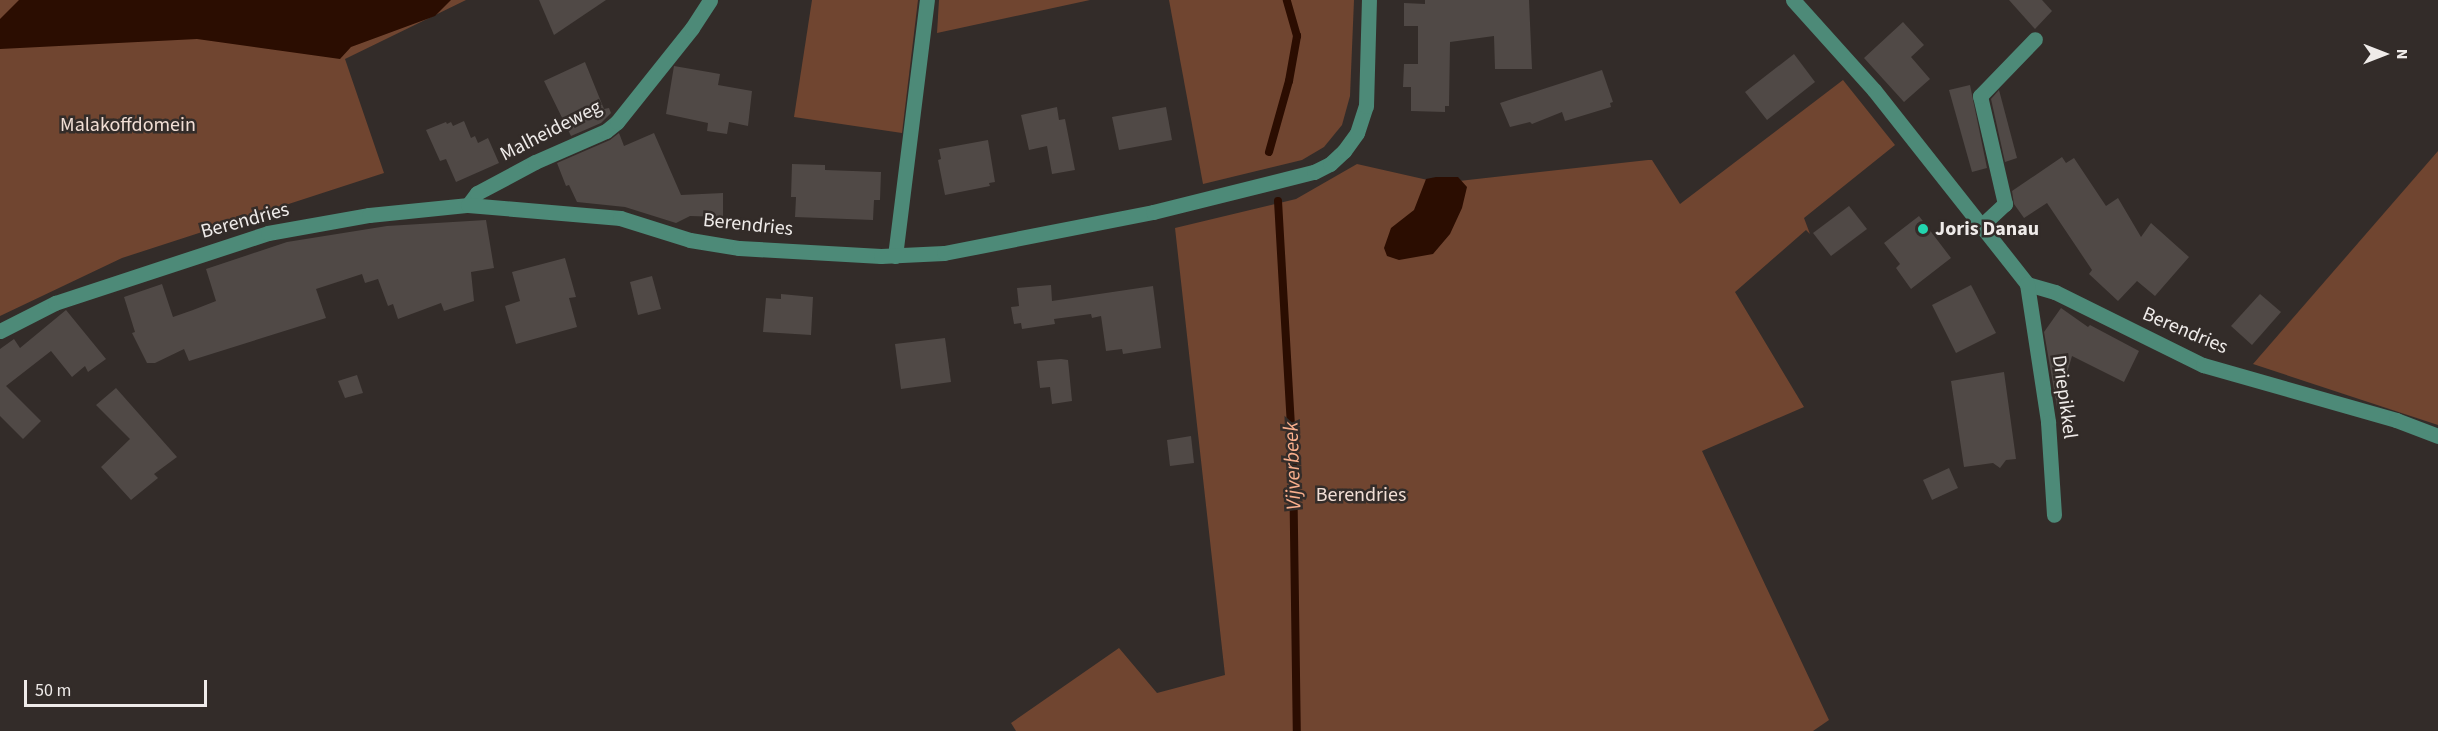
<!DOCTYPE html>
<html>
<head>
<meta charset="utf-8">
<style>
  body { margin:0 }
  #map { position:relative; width:2438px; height:731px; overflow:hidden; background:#332c29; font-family:"Source Sans 3",sans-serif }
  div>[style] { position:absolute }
  .green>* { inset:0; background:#704530 }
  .water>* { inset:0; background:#2b0d01 }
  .stream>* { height:8px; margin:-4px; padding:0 4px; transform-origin:4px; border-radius:4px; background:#2b0d01 }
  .building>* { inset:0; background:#504946 }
  .minor>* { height:15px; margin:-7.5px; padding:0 7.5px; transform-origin:7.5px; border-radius:7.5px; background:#4d8a78 }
  .dots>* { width:16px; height:16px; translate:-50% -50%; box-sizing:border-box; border:3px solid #332c29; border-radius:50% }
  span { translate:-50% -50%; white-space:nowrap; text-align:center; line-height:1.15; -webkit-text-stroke:5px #332c29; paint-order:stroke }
  .park-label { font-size:20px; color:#f1ded5 }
  .street-label { font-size:20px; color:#efebe9 }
  .poi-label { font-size:20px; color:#efebe9; font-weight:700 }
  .left { translate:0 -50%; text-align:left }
  .water-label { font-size:21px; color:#f9af8d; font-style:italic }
  .north { position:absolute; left:2354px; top:24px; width:60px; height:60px; -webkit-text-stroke:4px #332c29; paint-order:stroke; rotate:90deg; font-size:16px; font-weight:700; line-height:24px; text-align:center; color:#efebe9 }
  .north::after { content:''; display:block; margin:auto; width:21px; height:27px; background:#efebe9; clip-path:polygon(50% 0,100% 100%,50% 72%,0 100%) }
  .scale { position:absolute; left:24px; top:680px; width:183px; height:27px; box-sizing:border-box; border:3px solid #efebe9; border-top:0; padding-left:8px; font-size:18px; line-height:21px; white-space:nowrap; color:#efebe9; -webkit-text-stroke:4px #332c29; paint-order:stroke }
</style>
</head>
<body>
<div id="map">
  <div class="green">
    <i style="clip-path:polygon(0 0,466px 0,345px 59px,384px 173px,122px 258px,0 316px)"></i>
    <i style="clip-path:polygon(812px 0,918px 0,902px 133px,794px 117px)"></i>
    <i style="clip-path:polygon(939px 0,1090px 0,937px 33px)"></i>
    <i style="clip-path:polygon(1169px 0,1354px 0,1350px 96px,1342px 125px,1324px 147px,1302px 160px,1203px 184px)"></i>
    <i style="clip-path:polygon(1843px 80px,1895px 145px,1804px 218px,1810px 234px,1806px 230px,1735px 292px,1804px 407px,1702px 451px,1829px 720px,1813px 731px,1016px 731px,1011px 723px,1119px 648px,1157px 693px,1225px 675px,1175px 228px,1296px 199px,1357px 164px,1441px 183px,1648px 160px,1652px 160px,1680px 204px)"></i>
    <i style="clip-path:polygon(2438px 151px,2438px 425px,2253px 364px)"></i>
  </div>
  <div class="water">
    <i style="clip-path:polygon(19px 0,451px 0,435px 16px,351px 47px,340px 59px,197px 39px,0 49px,0 19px)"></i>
    <i style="clip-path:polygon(1436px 177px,1458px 177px,1467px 187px,1462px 208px,1450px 234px,1433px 254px,1399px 260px,1387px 256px,1384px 248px,1391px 228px,1414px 210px,1426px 179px)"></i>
  </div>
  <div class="stream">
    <i style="left:1269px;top:152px;width:74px;rotate:-74.3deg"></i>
    <i style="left:1289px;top:81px;width:46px;rotate:-79.9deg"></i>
    <i style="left:1297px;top:36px;width:37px;rotate:-106deg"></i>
    <i style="left:1278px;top:201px;width:259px;rotate:86.7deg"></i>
    <i style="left:1293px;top:460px;width:271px;rotate:89.2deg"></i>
  </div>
  <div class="building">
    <i style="clip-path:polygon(539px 0,606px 0,554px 35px)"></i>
    <i style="clip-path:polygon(1425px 0,1529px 0,1532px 69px,1495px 69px,1494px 36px,1450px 42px,1449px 106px,1445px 106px,1445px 112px,1411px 111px,1411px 87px,1403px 87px,1404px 64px,1418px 64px,1418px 26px,1404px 26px,1404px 3px,1425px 4px)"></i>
    <i style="clip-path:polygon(2009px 0,2042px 0,2052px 11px,2035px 29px)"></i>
    <i style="clip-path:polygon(1903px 22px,1924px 45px,1911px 57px,1930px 79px,1904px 102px,1864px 58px)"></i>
    <i style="clip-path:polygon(1794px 54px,1815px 82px,1767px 120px,1745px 92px)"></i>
    <i style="clip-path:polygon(585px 62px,604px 109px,609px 108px,611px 113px,601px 123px,571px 136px,544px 81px)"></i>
    <i style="clip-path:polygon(674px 66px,720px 74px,718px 85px,752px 91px,748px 126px,729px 122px,727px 134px,707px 131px,708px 123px,666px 114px)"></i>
    <i style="clip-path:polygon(1602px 70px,1613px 102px,1610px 103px,1611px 107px,1565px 121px,1562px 112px,1532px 124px,1530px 122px,1510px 127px,1500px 103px)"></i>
    <i style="clip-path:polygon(1970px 85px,1987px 168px,1972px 172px,1949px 90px)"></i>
    <i style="clip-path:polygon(1999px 90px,2017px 158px,2005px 162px,1991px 99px)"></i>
    <i style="clip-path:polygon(1057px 107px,1059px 120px,1065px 119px,1075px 170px,1052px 174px,1047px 146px,1029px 150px,1021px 115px)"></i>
    <i style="clip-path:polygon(1166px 107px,1172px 140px,1119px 150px,1112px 117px)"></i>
    <i style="clip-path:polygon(464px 121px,471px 138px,475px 136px,478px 143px,488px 138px,499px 163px,456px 182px,446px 159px,440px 161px,426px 130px,446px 122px,447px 124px,451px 122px,453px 126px)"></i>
    <i style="clip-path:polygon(619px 133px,624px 146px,654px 133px,681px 195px,723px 193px,723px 217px,690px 216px,676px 223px,625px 207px,577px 202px,569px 185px,566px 186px,557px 163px,610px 140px)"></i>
    <i style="clip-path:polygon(988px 140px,995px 182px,989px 183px,990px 186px,945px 195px,938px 160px,941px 159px,939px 149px)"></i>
    <i style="clip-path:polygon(2062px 157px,2066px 163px,2074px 158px,2106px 206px,2118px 198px,2141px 237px,2151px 223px,2189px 257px,2155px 296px,2137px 281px,2118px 301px,2089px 274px,2092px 270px,2047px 203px,2024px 218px,2014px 204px,2012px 191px)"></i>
    <i style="clip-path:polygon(792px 164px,825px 165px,825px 170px,881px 172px,880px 200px,874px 200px,873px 220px,795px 217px,796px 197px,791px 197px)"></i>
    <i style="clip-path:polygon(1849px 206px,1867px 229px,1831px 256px,1813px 233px)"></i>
    <i style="clip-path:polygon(1919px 216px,1951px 258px,1911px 289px,1896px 268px,1900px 264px,1884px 243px)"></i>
    <i style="clip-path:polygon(486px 220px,494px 268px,471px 272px,474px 301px,444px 311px,441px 303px,398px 319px,393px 304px,388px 306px,378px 279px,365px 283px,362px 274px,316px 289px,326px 318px,189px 361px,184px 349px,155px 363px,147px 363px,132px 333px,135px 332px,124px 297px,162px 284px,173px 317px,193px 310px,216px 301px,206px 269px,287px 242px,387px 226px)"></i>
    <i style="clip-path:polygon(565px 258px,576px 297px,569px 298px,577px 327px,516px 344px,505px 306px,520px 301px,512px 272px)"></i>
    <i style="clip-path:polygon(652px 276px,661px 309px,638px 315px,630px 282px)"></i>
    <i style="clip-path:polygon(1051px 285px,1052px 301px,1153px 286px,1161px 348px,1123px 354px,1122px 349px,1106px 351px,1101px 316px,1092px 318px,1091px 314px,1054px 319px,1055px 324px,1022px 329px,1021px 323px,1014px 324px,1011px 307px,1019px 306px,1017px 288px)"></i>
    <i style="clip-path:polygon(1971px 285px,1996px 333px,1956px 353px,1932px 305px)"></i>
    <i style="clip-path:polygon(781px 294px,813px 297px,811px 335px,763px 332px,766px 298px,781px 299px)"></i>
    <i style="clip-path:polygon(2260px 294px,2281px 312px,2252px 345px,2231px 326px)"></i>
    <i style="clip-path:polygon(2061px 308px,2088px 327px,2090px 325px,2139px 351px,2124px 382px,2072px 356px,2057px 407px,2044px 332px)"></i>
    <i style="clip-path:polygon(66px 310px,106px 359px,88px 372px,85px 366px,72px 377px,51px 351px,6px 386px,41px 421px,23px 439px,0 416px,0 349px,14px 339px,20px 348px)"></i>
    <i style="clip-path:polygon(945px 338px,951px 382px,901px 389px,895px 344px)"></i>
    <i style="clip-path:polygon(1061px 359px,1068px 360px,1072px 401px,1052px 404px,1050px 387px,1040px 388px,1037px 361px)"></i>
    <i style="clip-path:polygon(2004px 372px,2016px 459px,2006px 460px,2000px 468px,1993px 463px,1964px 467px,1951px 381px)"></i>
    <i style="clip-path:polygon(357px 375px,363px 393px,345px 398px,338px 381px)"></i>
    <i style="clip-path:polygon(116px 388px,177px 457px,154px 474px,158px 478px,131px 500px,101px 467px,130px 439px,96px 405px)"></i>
    <i style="clip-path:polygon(1191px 436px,1194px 463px,1170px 466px,1167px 440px)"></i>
    <i style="clip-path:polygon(1949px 468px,1958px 488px,1932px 500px,1923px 480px)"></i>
  </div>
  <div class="minor">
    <i style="left:1793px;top:0;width:121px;rotate:48deg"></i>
    <i style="left:1874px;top:90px;width:247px;rotate:51.7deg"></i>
    <i style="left:2027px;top:284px;width:29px;rotate:16deg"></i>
    <i style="left:2055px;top:292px;width:165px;rotate:26.3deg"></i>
    <i style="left:2203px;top:365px;width:201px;rotate:15.9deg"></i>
    <i style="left:2396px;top:420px;width:45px;rotate:20.9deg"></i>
    <i style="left:468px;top:205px;width:15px;rotate:-53deg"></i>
    <i style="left:477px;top:193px;width:66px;rotate:-28.1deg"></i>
    <i style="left:535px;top:162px;width:77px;rotate:-23.6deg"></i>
    <i style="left:606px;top:131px;width:14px;rotate:-39deg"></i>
    <i style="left:617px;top:122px;width:120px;rotate:-51.4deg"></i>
    <i style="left:692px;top:28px;width:33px;rotate:-57deg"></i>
    <i style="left:1981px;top:226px;width:33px;rotate:-43deg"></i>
    <i style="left:2005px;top:204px;width:111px;rotate:-103deg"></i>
    <i style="left:1980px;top:96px;width:79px;rotate:-46deg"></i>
    <i style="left:895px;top:256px;width:258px;rotate:-82.9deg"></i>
    <i style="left:2027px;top:284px;width:140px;rotate:81.3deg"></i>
    <i style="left:2048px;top:422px;width:93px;rotate:86.3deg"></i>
    <i style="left:0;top:331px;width:62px;rotate:-27deg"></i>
    <i style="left:55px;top:303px;width:224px;rotate:-18.2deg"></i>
    <i style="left:268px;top:233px;width:103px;rotate:-10.1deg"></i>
    <i style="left:369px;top:215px;width:100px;rotate:-5.8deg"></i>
    <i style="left:468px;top:205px;width:153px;rotate:4.9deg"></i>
    <i style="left:620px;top:218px;width:73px;rotate:17.4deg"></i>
    <i style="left:690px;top:240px;width:50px;rotate:9.3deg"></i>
    <i style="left:739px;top:248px;width:142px;rotate:3.2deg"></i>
    <i style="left:881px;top:256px;width:63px;rotate:-2.7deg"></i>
    <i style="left:944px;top:253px;width:213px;rotate:-11.1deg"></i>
    <i style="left:1153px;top:212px;width:166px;rotate:-14deg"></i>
    <i style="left:1314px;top:172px;width:18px;rotate:-27deg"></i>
    <i style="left:1330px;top:164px;width:19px;rotate:-43deg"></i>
    <i style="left:1344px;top:151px;width:22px;rotate:-54deg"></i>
    <i style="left:1357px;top:133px;width:28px;rotate:-72deg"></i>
    <i style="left:1366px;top:106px;width:106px;rotate:-88.4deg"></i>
  </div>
  <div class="dots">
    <i style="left:1923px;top:229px;background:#22d5af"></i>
  </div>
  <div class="park-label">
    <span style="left:128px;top:125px">Malakoffdomein</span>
    <span style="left:1361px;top:495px">Berendries</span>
  </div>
  <div class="street-label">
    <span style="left:551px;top:131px;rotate:-27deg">Malheideweg</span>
    <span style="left:245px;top:221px;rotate:-15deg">Berendries</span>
    <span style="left:748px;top:225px;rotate:6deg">Berendries</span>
    <span style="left:2185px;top:331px;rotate:23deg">Berendries</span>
    <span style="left:2064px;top:397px;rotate:82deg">Driepikkel</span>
  </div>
  <div class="poi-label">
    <span class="left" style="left:1935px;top:229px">Joris Danau</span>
  </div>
  <div class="water-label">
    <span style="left:1292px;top:466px;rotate:-92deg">Vijverbeek</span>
  </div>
  <div class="north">N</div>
  <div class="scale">50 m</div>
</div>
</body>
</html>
